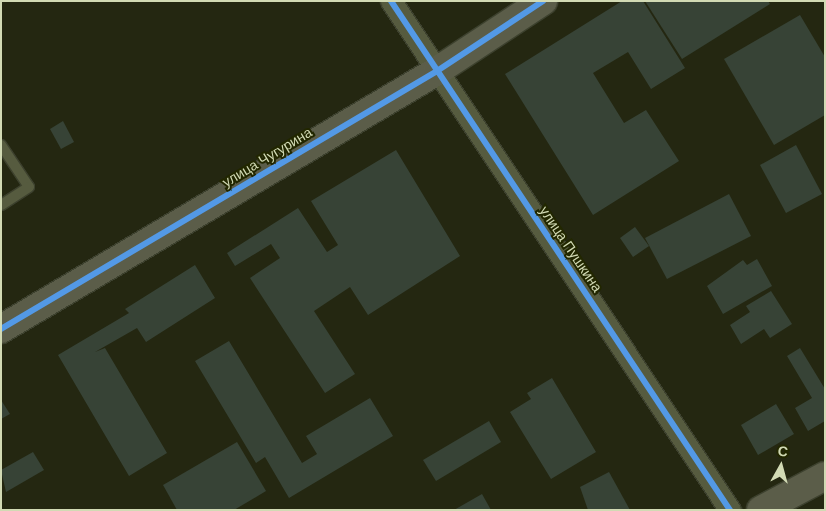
<!DOCTYPE html>
<html>
<head>
<meta charset="utf-8">
<style>
  body { margin:0 }
  #map { position:relative; width:826px; height:511px; overflow:hidden; background:#242711; font-family:"DM Sans",sans-serif }
  div>[style] { position:absolute }
  .building>* { inset:0; background:#374336 }
  .roads { filter:drop-shadow(1px 0 #3d412e) drop-shadow(-1px 0 #3d412e) drop-shadow(0 1px #3d412e) drop-shadow(0 -1px #3d412e) }
  .lane>* { height:10px; margin:-5px; padding:0 5px; transform-origin:5px; border-radius:5px; background:#565b3f }
  .street>* { height:21px; margin:-10.5px; padding:0 10.5px; transform-origin:10.5px; border-radius:10.5px; background:#565b3f }
  .secondary>* { height:28px; margin:-14px; padding:0 14px; transform-origin:14px; border-radius:14px; background:#5b5d49 }
  .cycleway>* { height:6px; margin:-3px; padding:0 3px; transform-origin:3px; border-radius:3px; background:#5399e6 }
  span { translate:-50% -50%; white-space:nowrap; text-align:center; line-height:1.15; -webkit-text-stroke:4px #222700; paint-order:stroke }
  .street-label { font-size:14px; color:#d2dab4 }
  .frame { position:absolute; inset:0; border:2px solid #d2dab4; pointer-events:none }
  .north { position:absolute; left:756px; top:441px; width:50px; height:50px; -webkit-text-stroke:4px #222700; paint-order:stroke; rotate:7deg; font-size:14px; font-weight:700; line-height:20px; text-align:center; color:#d2dab4 }
  .north::after { content:''; display:block; margin:auto; width:18px; height:22px; background:#d2dab4; clip-path:polygon(50% 0,100% 100%,50% 72%,0 100%) }
</style>
</head>
<body>
<div id="map">
  <div class="building">
    <i style="clip-path:polygon(622px 1px,643px 1px,685px 68px,651px 89px,628px 52px,593px 73px,624px 123px,646px 110px,679px 161px,593px 215px,505px 74px)"></i>
    <i style="clip-path:polygon(645px 1px,768px 1px,770px 4px,682px 59px)"></i>
    <i style="clip-path:polygon(800px 15px,825px 57px,825px 115px,774px 145px,724px 59px)"></i>
    <i style="clip-path:polygon(63px 121px,74px 142px,61px 149px,50px 129px)"></i>
    <i style="clip-path:polygon(796px 145px,822px 194px,786px 213px,760px 165px)"></i>
    <i style="clip-path:polygon(396px 150px,460px 256px,368px 315px,350px 287px,314px 311px,355px 374px,325px 393px,250px 278px,280px 258px,271px 244px,235px 266px,227px 253px,298px 208px,327px 252px,338px 245px,311px 201px)"></i>
    <i style="clip-path:polygon(729px 194px,751px 236px,667px 279px,645px 238px)"></i>
    <i style="clip-path:polygon(635px 227px,649px 246px,633px 257px,620px 238px)"></i>
    <i style="clip-path:polygon(757px 259px,772px 286px,723px 314px,707px 286px,743px 260px,747px 265px)"></i>
    <i style="clip-path:polygon(195px 265px,215px 298px,146px 342px,137px 328px,95px 352px,105px 348px,167px 453px,129px 476px,58px 355px,129px 313px,125px 309px)"></i>
    <i style="clip-path:polygon(771px 291px,792px 324px,770px 338px,764px 329px,741px 344px,730px 325px,750px 312px,746px 306px)"></i>
    <i style="clip-path:polygon(229px 341px,302px 463px,317px 454px,306px 436px,370px 398px,393px 436px,289px 498px,265px 457px,256px 463px,195px 361px)"></i>
    <i style="clip-path:polygon(800px 348px,825px 389px,825px 421px,808px 431px,795px 408px,812px 398px,787px 356px)"></i>
    <i style="clip-path:polygon(552px 378px,596px 452px,551px 479px,510px 412px,531px 399px,527px 393px)"></i>
    <i style="clip-path:polygon(1px 400px,10px 414px,1px 419px)"></i>
    <i style="clip-path:polygon(776px 404px,794px 434px,758px 455px,741px 425px)"></i>
    <i style="clip-path:polygon(489px 421px,501px 442px,436px 481px,423px 460px)"></i>
    <i style="clip-path:polygon(237px 442px,266px 491px,234px 510px,177px 510px,163px 485px)"></i>
    <i style="clip-path:polygon(33px 452px,44px 470px,6px 492px,1px 470px)"></i>
    <i style="clip-path:polygon(609px 472px,630px 510px,588px 510px,580px 487px)"></i>
    <i style="clip-path:polygon(482px 494px,491px 510px,454px 510px)"></i>
  </div>
  <div class="roads">
    <div class="lane">
      <i style="left:1px;top:145px;width:50px;rotate:56.3deg"></i>
      <i style="left:29px;top:187px;width:33px;rotate:147deg"></i>
    </div>
    <div class="street">
      <i style="left:391px;top:1px;width:612px;rotate:56.34deg"></i>
    </div>
    <div class="secondary">
      <i style="left:1px;top:329px;width:507px;rotate:-30.61deg"></i>
      <i style="left:437px;top:71px;width:127px;rotate:-33.4deg"></i>
      <i style="left:761px;top:510px;width:72px;rotate:-28deg"></i>
    </div>
  </div>
  <div class="cycleway">
    <i style="left:391px;top:1px;width:612px;rotate:56.34deg"></i>
    <i style="left:1px;top:329px;width:507px;rotate:-30.61deg"></i>
    <i style="left:437px;top:71px;width:127px;rotate:-33.4deg"></i>
  </div>
  <div class="street-label">
    <span style="left:267px;top:157px;rotate:-31deg">улица Чугурина</span>
    <span style="left:571px;top:249px;rotate:56deg">улица Пушкина</span>
  </div>
  <div class="frame"></div>
  <div class="north">С</div>
</div>
</body>
</html>
